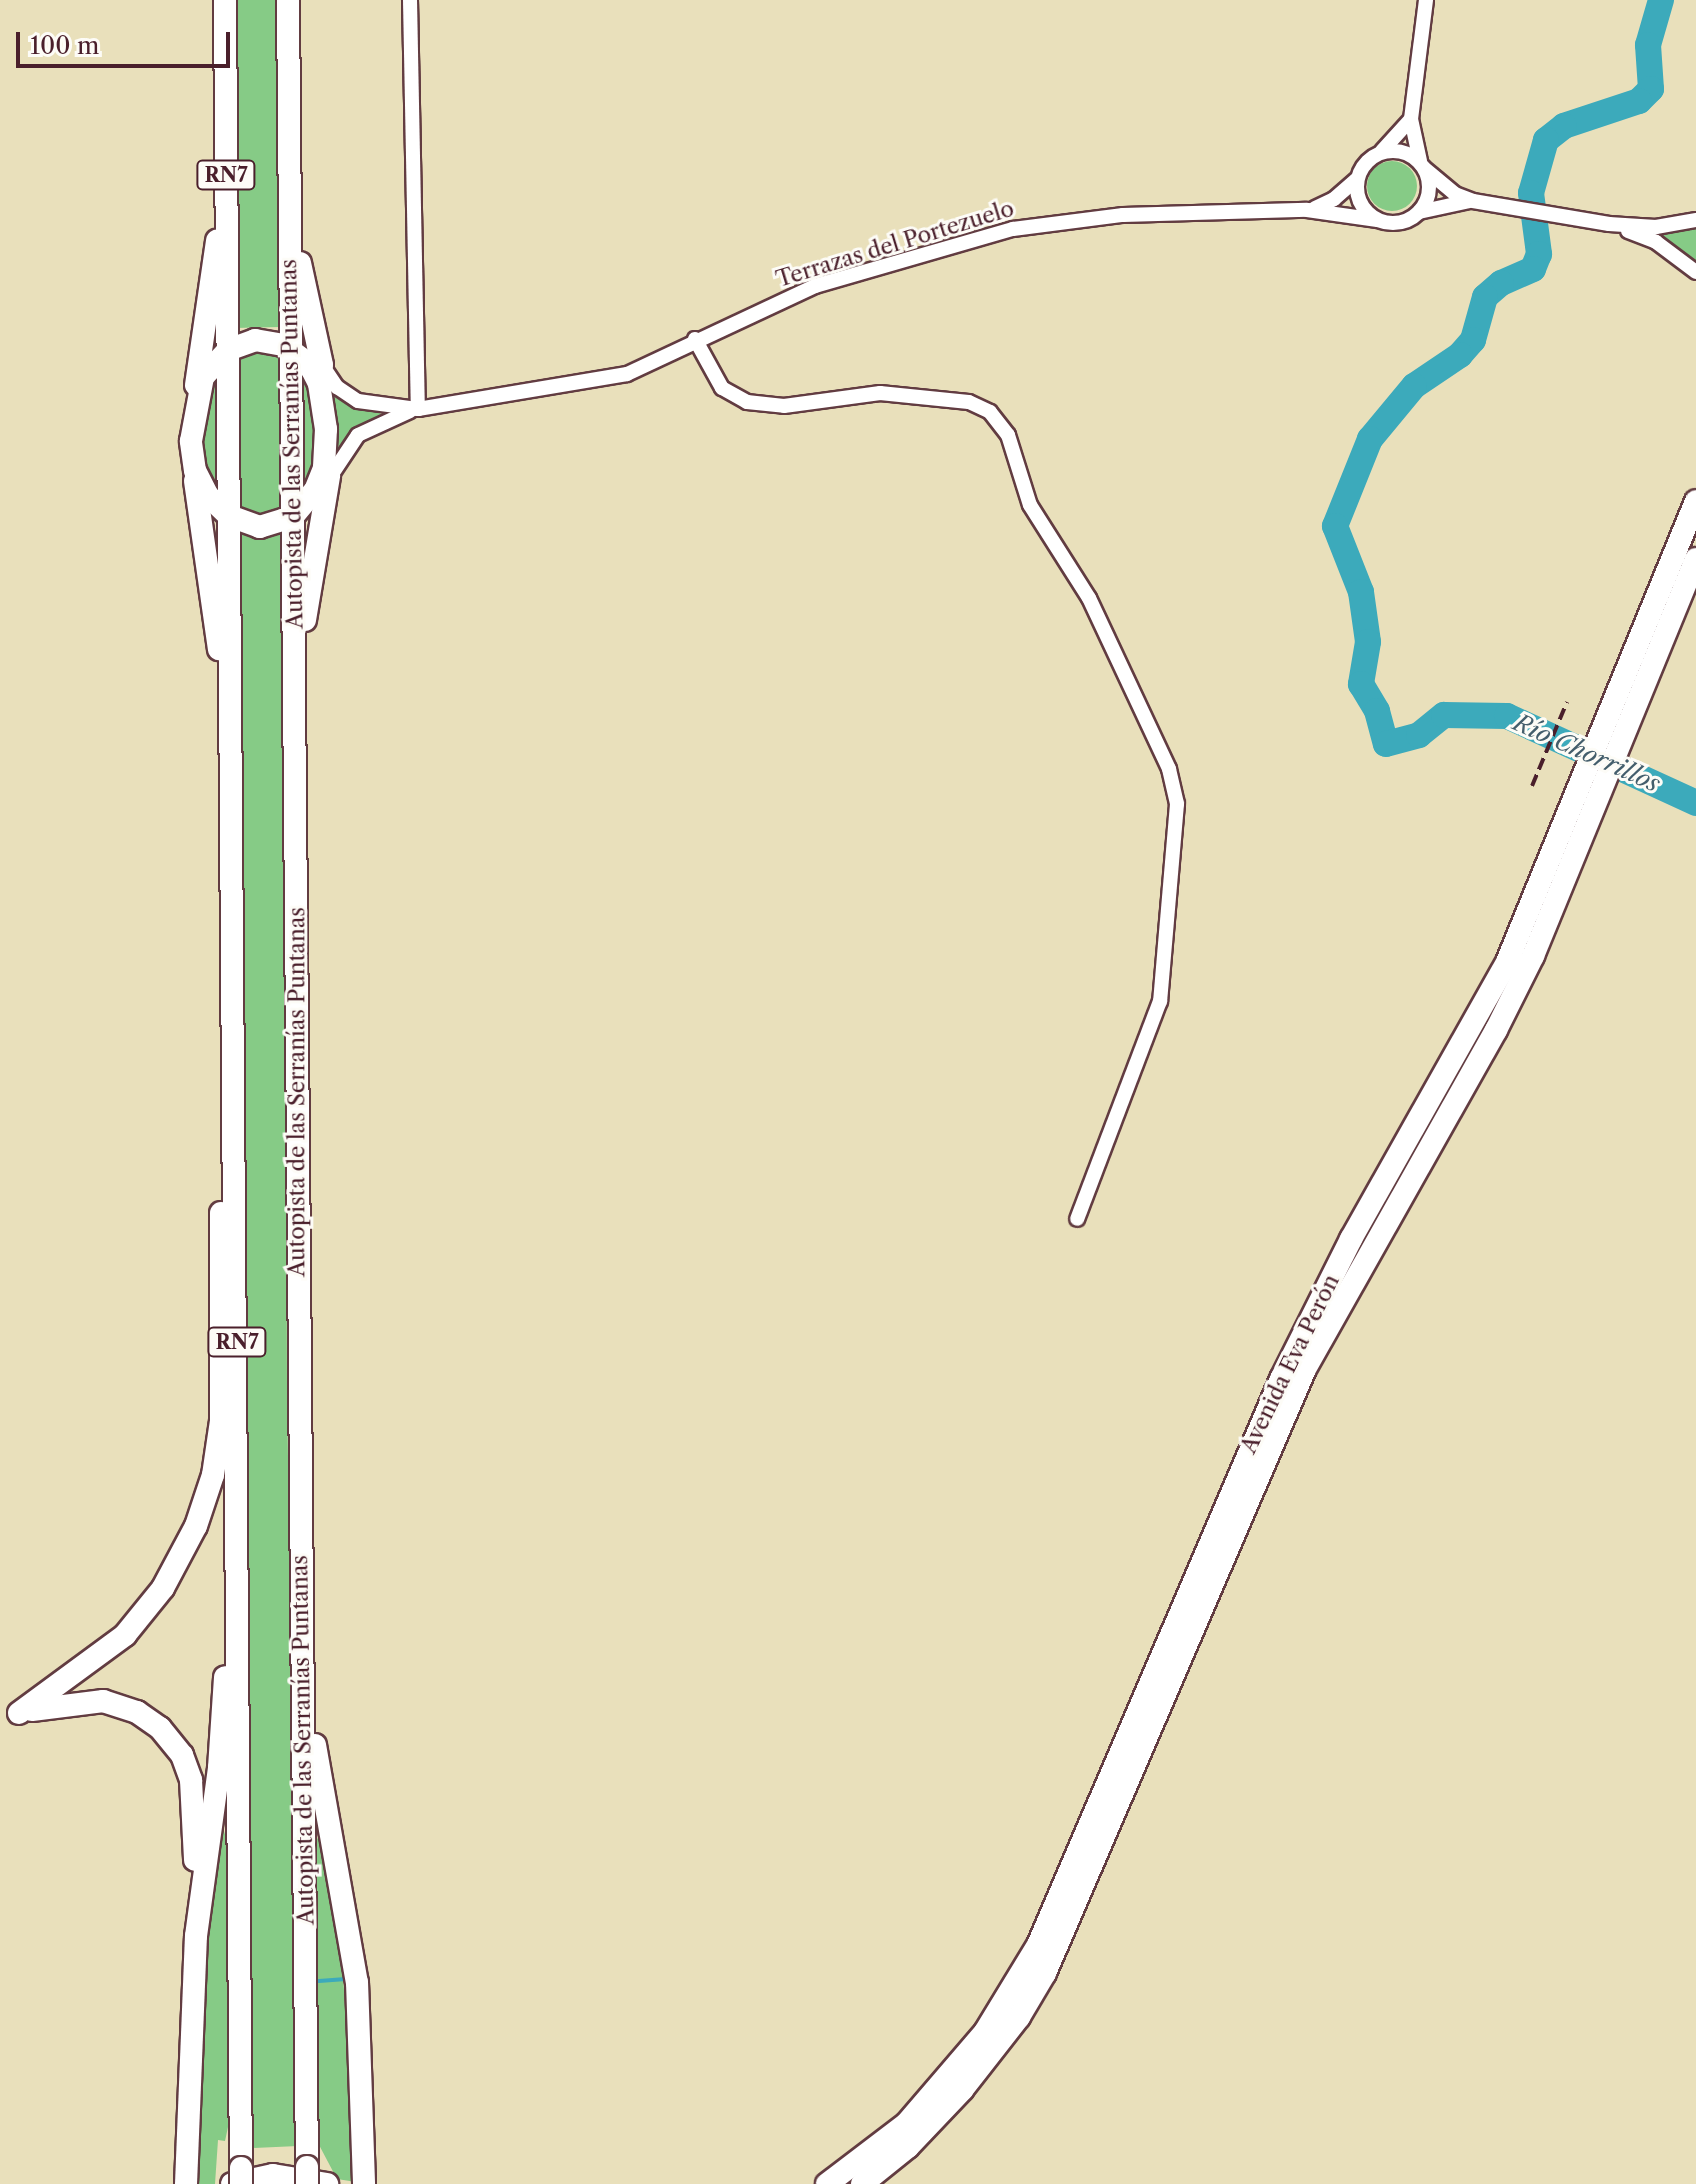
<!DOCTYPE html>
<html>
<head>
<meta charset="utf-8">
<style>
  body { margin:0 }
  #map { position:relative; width:1696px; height:2184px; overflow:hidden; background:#e9e0bb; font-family:"Libre Caslon Text",serif }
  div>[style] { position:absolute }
  .green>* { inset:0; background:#86cb86 }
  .round { border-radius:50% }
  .water>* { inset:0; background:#3caabb }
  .stream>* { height:4px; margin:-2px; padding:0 2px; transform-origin:2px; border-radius:2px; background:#3caabb }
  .river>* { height:26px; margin:-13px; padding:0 13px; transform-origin:13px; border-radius:13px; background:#3caabb }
  .roads { filter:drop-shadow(2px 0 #623c41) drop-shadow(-2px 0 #623c41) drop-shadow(0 2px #623c41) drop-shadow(0 -2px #623c41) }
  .minor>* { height:14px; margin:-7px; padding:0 7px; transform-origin:7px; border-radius:7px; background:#fff }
  .minor>.ring { margin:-7px; padding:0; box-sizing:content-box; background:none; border:14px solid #fff; border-radius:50% }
  .primary>* { height:22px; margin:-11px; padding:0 11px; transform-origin:11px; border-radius:11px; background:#fff }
  .trunk>* { height:22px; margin:-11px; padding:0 11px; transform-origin:11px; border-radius:11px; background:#fff }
  .rail>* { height:4px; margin-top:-2px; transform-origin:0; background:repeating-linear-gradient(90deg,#4a1f2b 0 12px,transparent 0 18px) }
  .bridges { filter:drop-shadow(2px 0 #623c41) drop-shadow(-2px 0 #623c41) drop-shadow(0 2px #623c41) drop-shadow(0 -2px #623c41) }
  .trunk-bridge>* { height:22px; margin:-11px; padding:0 11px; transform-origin:11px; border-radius:11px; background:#fff }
  span { translate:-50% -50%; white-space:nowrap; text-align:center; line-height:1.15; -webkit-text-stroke:6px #fdfcf7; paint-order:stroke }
  .shield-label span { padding:2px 6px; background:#fdfcf7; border:2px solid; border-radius:6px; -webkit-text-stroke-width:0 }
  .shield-label { font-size:20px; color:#4a1f2b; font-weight:700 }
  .street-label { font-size:22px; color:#4a1f2b }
  .water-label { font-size:24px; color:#445e6c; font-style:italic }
  .scale { position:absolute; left:16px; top:32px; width:214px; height:36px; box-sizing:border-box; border:4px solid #4a1f2b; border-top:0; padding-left:10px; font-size:24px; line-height:28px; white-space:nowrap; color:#4a1f2b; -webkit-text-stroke:6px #fdfcf7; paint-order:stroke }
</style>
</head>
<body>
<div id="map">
  <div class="green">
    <i style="clip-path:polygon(234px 0,277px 0,281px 327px,235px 328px)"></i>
    <i class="round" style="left:1367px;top:161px;width:50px;height:50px"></i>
    <i style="clip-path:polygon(1696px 226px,1696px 266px,1649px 234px,1687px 229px)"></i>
    <i style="clip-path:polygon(258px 347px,283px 354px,284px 513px,271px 518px,236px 513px,235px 356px)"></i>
    <i style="clip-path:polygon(218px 368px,220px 498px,206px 472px,197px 422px)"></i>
    <i style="clip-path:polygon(300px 369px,310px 380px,319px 453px,301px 498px)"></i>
    <i style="clip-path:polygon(326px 384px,380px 410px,381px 419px,348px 438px,332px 463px)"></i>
    <i style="clip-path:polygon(237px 528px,285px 529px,287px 1388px,298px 2146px,253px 2148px)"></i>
    <i style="clip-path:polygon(220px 1817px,226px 1838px,228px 2127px,225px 2141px,218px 2140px,215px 2184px,191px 2184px,197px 1991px)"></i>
    <i style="clip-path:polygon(312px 1836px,321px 1840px,340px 1926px,356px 2182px,337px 2179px,318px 2143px,309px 2139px)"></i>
  </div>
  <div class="water">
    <i style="clip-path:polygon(1652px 0,1671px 0,1648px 64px,1641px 45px)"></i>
  </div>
  <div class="stream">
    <i style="left:319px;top:1981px;width:27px;rotate:-4deg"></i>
  </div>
  <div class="river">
    <i style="left:1661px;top:0;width:47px;rotate:106.1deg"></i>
    <i style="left:1648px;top:45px;width:44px;rotate:86.1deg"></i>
    <i style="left:1651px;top:89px;width:17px;rotate:135deg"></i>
    <i style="left:1639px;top:101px;width:79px;rotate:161.6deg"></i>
    <i style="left:1564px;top:126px;width:23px;rotate:142deg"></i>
    <i style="left:1546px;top:140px;width:55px;rotate:105.8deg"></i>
    <i style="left:1531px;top:193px;width:62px;rotate:82.5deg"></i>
    <i style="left:1539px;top:254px;width:16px;rotate:112deg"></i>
    <i style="left:1533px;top:269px;width:35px;rotate:156deg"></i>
    <i style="left:1501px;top:283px;width:21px;rotate:139deg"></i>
    <i style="left:1485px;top:297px;width:45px;rotate:105.6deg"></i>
    <i style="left:1473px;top:340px;width:20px;rotate:131deg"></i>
    <i style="left:1460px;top:355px;width:55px;rotate:146deg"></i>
    <i style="left:1414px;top:386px;width:69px;rotate:129.7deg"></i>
    <i style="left:1370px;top:439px;width:94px;rotate:111.9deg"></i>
    <i style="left:1335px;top:526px;width:71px;rotate:68.5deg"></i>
    <i style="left:1361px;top:592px;width:50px;rotate:82deg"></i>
    <i style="left:1368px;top:642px;width:43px;rotate:99.5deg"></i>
    <i style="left:1361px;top:684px;width:31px;rotate:59deg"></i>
    <i style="left:1377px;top:711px;width:34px;rotate:75deg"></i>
    <i style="left:1386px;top:744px;width:34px;rotate:-15deg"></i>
    <i style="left:1419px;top:735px;width:32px;rotate:-39deg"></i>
    <i style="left:1444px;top:715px;width:63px;rotate:0.9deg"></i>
    <i style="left:1507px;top:716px;width:208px;rotate:24.7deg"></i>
  </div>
  <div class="roads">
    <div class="minor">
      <i style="left:410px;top:0;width:409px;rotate:88.9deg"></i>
      <i class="ring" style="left:1357px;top:151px;width:58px;height:58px"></i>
      <i style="left:1382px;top:151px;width:43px;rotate:-47.8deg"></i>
      <i style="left:1420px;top:161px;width:43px;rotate:-102.1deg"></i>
      <i style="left:1411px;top:119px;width:120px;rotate:-82.8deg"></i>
      <i style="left:1424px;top:168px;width:40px;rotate:40deg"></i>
      <i style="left:1455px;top:194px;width:19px;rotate:21deg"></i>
      <i style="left:1473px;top:201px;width:138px;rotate:9.6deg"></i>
      <i style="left:1609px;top:224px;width:47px;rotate:3.7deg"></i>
      <i style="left:1656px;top:227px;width:41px;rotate:-9.9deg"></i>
      <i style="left:1315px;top:208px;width:21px;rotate:-25deg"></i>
      <i style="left:1334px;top:199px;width:30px;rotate:-41deg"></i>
      <i style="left:1419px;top:212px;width:51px;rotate:-12.4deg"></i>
      <i style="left:1628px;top:231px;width:30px;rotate:21deg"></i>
      <i style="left:1656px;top:242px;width:50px;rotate:36.9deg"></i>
      <i style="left:695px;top:339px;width:56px;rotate:61.1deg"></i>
      <i style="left:722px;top:388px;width:29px;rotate:29deg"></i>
      <i style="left:747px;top:402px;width:37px;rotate:6deg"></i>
      <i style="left:784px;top:406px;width:97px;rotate:-7.7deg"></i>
      <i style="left:880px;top:393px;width:89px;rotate:5.8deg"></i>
      <i style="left:969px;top:402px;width:23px;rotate:25deg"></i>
      <i style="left:990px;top:412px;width:29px;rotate:52deg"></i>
      <i style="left:1008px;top:435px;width:73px;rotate:72.6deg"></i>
      <i style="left:1030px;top:505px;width:110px;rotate:57.6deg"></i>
      <i style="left:1089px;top:598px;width:189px;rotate:64.9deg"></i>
      <i style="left:1169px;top:769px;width:36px;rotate:77deg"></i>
      <i style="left:1177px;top:804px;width:198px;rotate:94.9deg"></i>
      <i style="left:1160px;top:1001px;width:233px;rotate:110.8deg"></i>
      <i style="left:322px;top:365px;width:27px;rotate:56deg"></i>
      <i style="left:337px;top:387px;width:25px;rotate:34deg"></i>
      <i style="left:358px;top:401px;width:61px;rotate:7.6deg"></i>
      <i style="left:418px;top:409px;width:212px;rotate:-9.5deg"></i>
      <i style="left:627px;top:374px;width:208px;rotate:-25.1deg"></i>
      <i style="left:815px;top:286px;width:206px;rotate:-16.1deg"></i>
      <i style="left:1013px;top:229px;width:111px;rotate:-7.3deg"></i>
      <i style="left:1123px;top:215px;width:184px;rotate:-1.6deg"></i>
      <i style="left:1307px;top:210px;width:71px;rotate:8.1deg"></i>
      <i style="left:330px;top:477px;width:50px;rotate:-56.3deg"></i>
      <i style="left:358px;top:435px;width:57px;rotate:-24.8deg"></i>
    </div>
    <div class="primary">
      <i style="left:232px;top:2184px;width:42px;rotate:-12.4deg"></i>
      <i style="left:273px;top:2175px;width:55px;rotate:9.5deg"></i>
      <i style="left:827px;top:2184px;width:101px;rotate:-37.3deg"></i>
      <i style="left:907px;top:2123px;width:120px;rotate:-49.4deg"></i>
      <i style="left:985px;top:2032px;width:102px;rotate:-58.7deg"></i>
      <i style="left:1038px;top:1945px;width:616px;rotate:-66.76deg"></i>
      <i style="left:1281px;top:1379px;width:157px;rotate:-63.4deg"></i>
      <i style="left:1351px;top:1239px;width:318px;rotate:-60.6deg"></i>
      <i style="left:1507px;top:962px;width:498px;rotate:-67.7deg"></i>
      <i style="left:862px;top:2184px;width:59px;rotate:-38.8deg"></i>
      <i style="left:908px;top:2147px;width:79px;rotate:-46.5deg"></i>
      <i style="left:962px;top:2090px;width:93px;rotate:-52deg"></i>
      <i style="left:1019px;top:2017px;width:51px;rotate:-59.4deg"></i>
      <i style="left:1045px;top:1973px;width:658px;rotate:-66.71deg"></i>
      <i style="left:1305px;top:1369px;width:389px;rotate:-60.6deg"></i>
      <i style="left:1496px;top:1030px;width:83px;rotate:-63.4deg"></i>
      <i style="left:1533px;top:956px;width:429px;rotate:-67.7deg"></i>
    </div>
    <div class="trunk">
      <i style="left:225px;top:0;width:2168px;rotate:89.58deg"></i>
      <i style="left:288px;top:0;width:2167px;rotate:89.5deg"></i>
      <i style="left:300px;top:263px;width:104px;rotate:77.8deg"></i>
      <i style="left:322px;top:365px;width:11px;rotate:153deg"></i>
      <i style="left:255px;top:340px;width:28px;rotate:10deg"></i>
      <i style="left:283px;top:345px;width:32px;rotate:36deg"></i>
      <i style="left:309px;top:364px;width:22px;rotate:63deg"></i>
      <i style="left:319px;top:384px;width:46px;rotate:81.2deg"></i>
      <i style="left:326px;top:429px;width:39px;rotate:93deg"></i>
      <i style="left:324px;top:468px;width:24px;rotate:112deg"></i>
      <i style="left:315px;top:490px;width:35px;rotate:130deg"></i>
      <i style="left:292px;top:517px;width:34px;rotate:163deg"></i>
      <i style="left:260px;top:527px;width:33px;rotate:-160deg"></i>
      <i style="left:229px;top:516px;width:29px;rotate:-136deg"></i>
      <i style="left:208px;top:496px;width:28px;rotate:-117deg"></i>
      <i style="left:195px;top:471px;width:30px;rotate:-98deg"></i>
      <i style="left:191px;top:441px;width:65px;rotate:-79.4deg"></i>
      <i style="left:203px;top:377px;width:37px;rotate:-47deg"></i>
      <i style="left:228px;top:350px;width:29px;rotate:-20deg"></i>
      <i style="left:196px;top:385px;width:146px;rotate:-81.7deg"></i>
      <i style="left:195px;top:481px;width:170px;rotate:81.9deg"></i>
      <i style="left:305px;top:620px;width:146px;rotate:-80.5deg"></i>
      <i style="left:32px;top:1710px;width:72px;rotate:-7.2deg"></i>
      <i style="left:103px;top:1701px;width:36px;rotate:18deg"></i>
      <i style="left:137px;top:1712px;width:28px;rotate:35deg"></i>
      <i style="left:160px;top:1728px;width:35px;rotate:51deg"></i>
      <i style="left:182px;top:1755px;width:27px;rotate:70deg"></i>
      <i style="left:191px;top:1780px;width:80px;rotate:87.1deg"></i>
      <i style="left:19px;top:1713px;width:132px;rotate:-36.3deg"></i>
      <i style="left:125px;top:1635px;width:60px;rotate:-51deg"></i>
      <i style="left:163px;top:1588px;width:70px;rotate:-62deg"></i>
      <i style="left:196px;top:1526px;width:54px;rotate:-71.6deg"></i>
      <i style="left:213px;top:1475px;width:55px;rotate:-81.6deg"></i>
      <i style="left:221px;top:1421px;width:208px;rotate:-90deg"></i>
      <i style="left:315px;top:1745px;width:241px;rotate:80deg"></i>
      <i style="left:357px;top:1982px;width:202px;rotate:88deg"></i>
      <i style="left:186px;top:2184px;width:248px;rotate:-87.7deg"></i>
      <i style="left:196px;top:1936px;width:170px;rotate:-82.2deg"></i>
      <i style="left:219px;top:1768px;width:91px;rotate:-86.2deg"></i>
    </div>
  </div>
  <div class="rail">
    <i style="left:1532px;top:786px;width:91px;rotate:-67.4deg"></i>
  </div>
  <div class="bridges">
    <div class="trunk-bridge">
      <i style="left:241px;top:2168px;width:16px;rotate:90deg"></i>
      <i style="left:307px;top:2184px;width:17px;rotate:-90deg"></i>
    </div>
  </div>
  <div class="shield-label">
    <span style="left:226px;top:175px">RN7</span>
    <span style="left:237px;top:1342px">RN7</span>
  </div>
  <div class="street-label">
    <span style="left:895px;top:244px;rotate:-17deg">Terrazas del Portezuelo</span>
    <span style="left:292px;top:444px;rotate:-91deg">Autopista de las Serranías Puntanas</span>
    <span style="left:297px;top:1092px;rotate:-90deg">Autopista de las Serranías Puntanas</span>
    <span style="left:1290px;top:1364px;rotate:-64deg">Avenida Eva Perón</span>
    <span style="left:303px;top:1740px;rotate:-91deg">Autopista de las Serranías Puntanas</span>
  </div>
  <div class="water-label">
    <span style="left:1587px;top:753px;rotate:24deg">Río Chorrillos</span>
  </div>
  <div class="scale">100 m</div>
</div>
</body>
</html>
